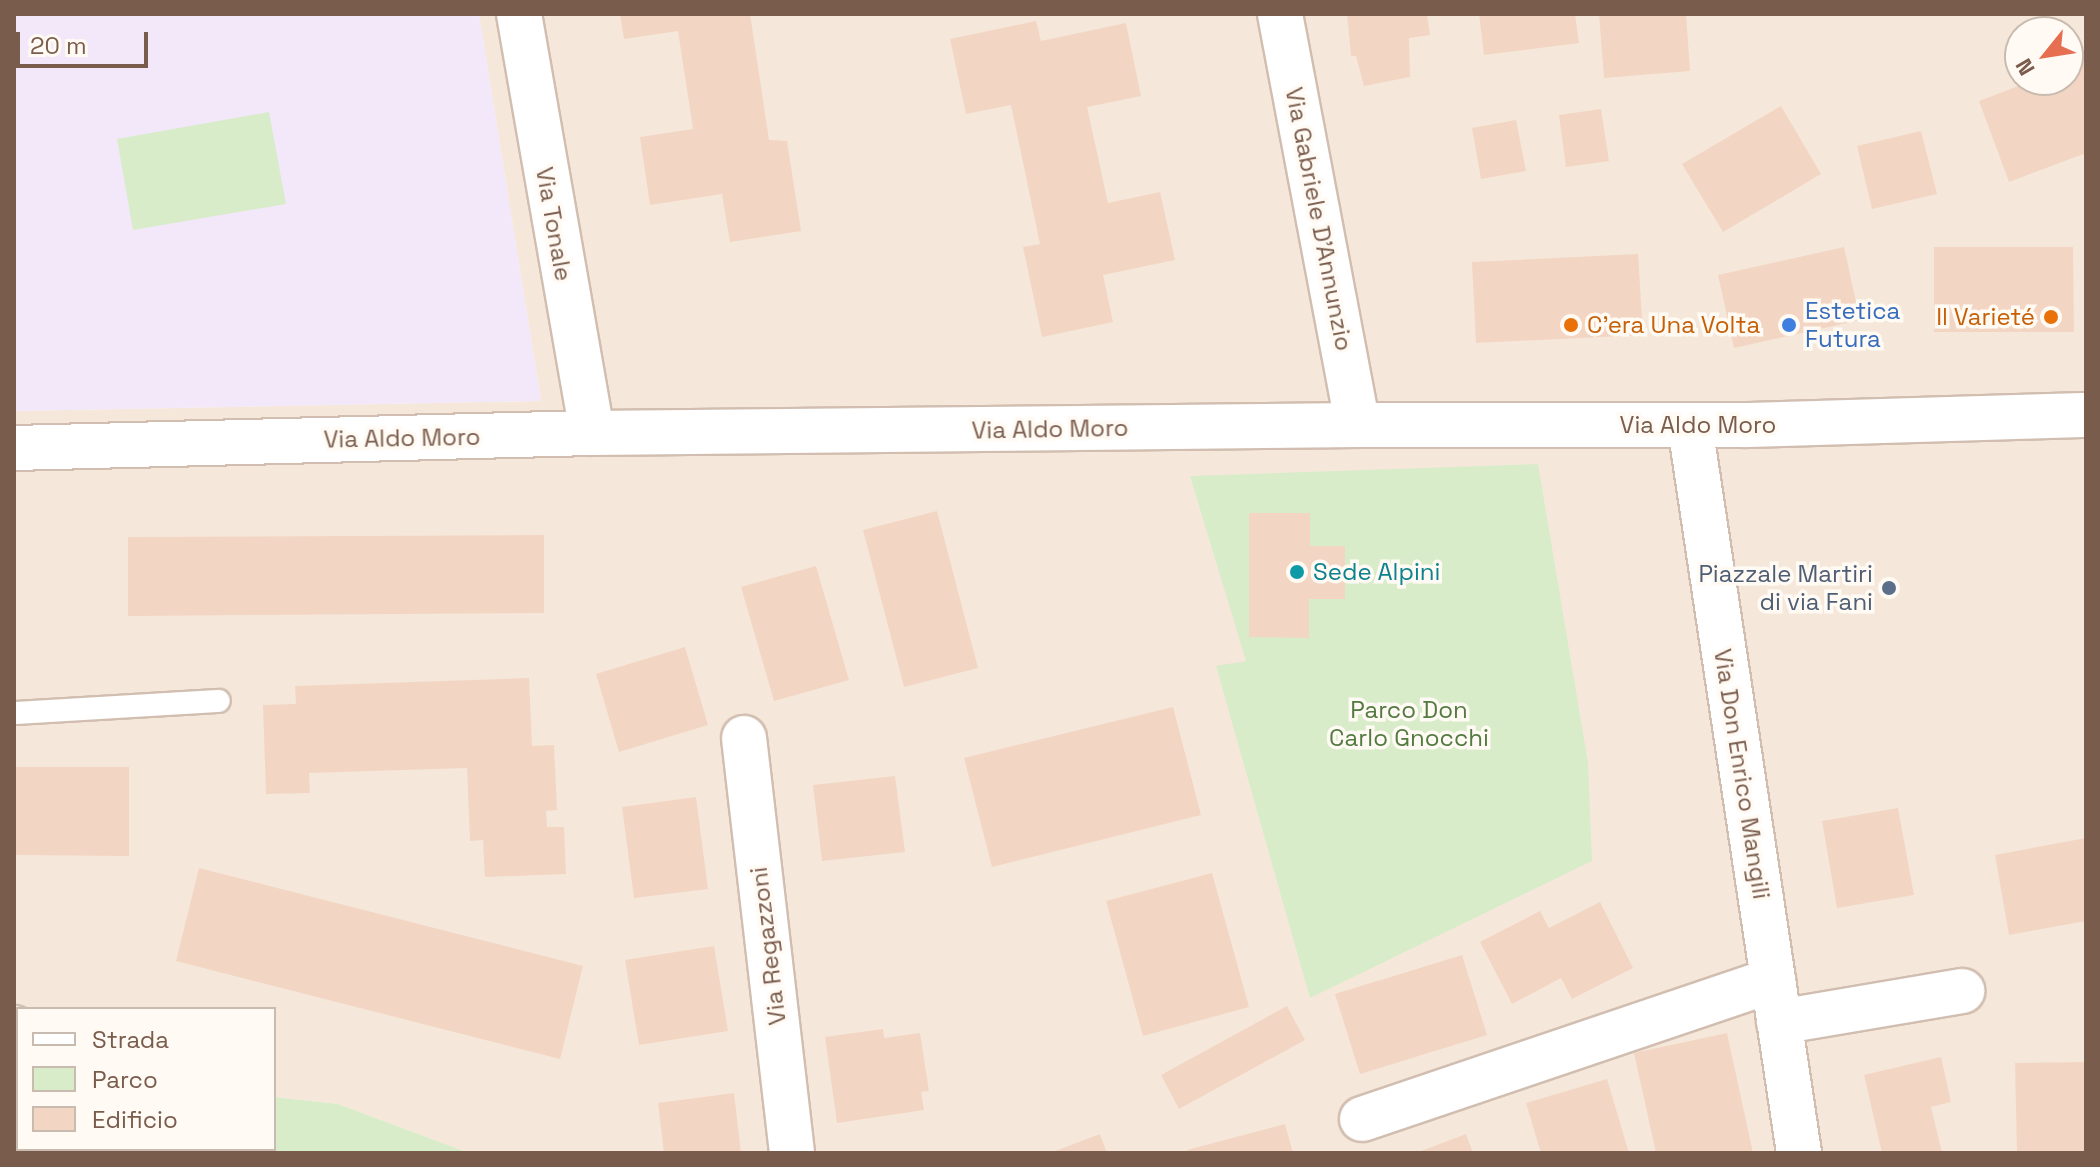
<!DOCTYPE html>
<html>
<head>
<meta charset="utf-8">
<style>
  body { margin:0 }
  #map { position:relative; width:2100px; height:1167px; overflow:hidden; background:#fdf6ec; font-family:"Space Grotesk",sans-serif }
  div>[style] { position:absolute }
  .residential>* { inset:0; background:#f5e8da }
  .education>* { inset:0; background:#f3e8fa }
  .green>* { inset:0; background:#d8ecc9 }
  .building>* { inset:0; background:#f3d5c3 }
  .roads { filter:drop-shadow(2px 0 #d1beb0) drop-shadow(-2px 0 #d1beb0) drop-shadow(0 2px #d1beb0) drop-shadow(0 -2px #d1beb0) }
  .service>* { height:22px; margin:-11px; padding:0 11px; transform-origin:11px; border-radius:11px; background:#fff }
  .minor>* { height:44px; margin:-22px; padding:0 22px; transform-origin:22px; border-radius:22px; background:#fff }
  .dots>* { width:22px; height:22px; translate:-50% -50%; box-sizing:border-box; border:4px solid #fffaf3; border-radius:50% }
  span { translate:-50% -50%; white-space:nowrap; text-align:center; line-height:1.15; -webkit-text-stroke:7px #fffaf3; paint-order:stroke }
  .street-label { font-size:24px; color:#7a5c4d }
  .shop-label { font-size:24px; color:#366cbe }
  .left { translate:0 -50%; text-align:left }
  .food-label { font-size:24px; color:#c56008 }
  .right { translate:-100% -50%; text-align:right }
  .culture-label { font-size:24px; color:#0d838f }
  .service-label { font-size:24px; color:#4e5e75 }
  .park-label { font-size:24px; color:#537a41 }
  .frame { position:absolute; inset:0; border:16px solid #7a5c4d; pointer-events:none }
  .legend { position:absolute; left:16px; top:1007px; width:260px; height:144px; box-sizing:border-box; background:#fffaf3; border:2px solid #cabbb1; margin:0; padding:10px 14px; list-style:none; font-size:24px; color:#7a5c4d }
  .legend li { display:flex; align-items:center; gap:16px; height:40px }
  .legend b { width:40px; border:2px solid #cabbb1 }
  .north { position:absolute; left:2004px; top:16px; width:80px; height:80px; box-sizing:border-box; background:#fffaf3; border:2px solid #cabbb1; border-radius:50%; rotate:240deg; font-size:22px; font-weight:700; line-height:32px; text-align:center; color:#7a5c4d }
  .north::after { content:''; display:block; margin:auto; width:28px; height:36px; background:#e76f51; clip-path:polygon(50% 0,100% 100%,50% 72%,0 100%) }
  .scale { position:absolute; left:16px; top:32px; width:132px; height:36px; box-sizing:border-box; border:4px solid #7a5c4d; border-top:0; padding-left:10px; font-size:24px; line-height:28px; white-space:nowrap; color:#7a5c4d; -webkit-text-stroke:6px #fffaf3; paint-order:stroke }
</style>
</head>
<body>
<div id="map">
  <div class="residential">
    <i style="clip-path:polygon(evenodd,479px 14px,2086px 14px,2086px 1153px,469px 1153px,338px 1104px,274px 1097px,274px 1009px,18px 1009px,18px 1103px,14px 1107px,14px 411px,541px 401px,479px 14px,2020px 32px,2068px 32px,2068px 80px,2020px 80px,2020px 32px)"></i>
  </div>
  <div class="education">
    <i style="clip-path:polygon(14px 14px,479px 14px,541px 401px,14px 411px)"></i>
  </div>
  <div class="green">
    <i style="clip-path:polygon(269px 112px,286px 204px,133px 230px,117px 139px)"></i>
    <i style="clip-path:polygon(1538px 464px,1588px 763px,1592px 861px,1310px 998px,1216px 666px,1246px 661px,1190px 476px)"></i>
    <i style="clip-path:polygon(274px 1097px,338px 1104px,469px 1153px,14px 1153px,14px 1108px,18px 1103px,18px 1149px,274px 1149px)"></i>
  </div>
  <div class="building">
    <i style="clip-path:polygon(620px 14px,750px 14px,769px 140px,787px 141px,801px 231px,730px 242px,722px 194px,650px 205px,640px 137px,693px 129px,678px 31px,624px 39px)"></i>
    <i style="clip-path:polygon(1347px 14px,1427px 14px,1430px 35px,1409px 38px,1410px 77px,1364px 86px,1356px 56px,1351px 56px)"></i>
    <i style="clip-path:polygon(1479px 14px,1575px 14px,1579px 43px,1484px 55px)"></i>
    <i style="clip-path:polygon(1599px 14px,1686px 14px,1690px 71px,1604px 78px)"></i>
    <i style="clip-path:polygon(1036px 21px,1041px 41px,1126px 23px,1141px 96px,1087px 107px,1108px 203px,1160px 192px,1175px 260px,1103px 275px,1113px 322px,1042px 337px,1023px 247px,1040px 244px,1011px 105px,966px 114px,950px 39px)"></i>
    <i style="clip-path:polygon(2085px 60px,2086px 153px,2009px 182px,1979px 101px,2034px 80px,2068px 80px,2068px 67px)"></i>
    <i style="clip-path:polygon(1781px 106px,1821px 174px,1723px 232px,1682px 164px)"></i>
    <i style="clip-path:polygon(1601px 109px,1609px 161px,1566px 167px,1559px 115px)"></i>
    <i style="clip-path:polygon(1516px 120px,1526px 171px,1481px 179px,1472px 128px)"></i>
    <i style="clip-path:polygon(1921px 131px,1937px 194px,1872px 209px,1857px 146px)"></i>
    <i style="clip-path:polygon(1844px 247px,1860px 320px,1734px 348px,1718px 275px)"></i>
    <i style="clip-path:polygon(1934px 247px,2073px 247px,2074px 332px,1934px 332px)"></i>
    <i style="clip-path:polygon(1638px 254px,1643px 335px,1476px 343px,1472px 262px)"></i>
    <i style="clip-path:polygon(937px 511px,978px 668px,904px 687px,863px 530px)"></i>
    <i style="clip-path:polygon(1249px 513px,1310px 513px,1310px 546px,1345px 546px,1345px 599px,1309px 599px,1309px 638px,1249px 637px)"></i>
    <i style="clip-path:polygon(544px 535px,544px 613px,128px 616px,128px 537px)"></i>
    <i style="clip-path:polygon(816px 566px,849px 680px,774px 701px,741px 587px)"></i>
    <i style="clip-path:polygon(685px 647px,708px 725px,619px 752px,596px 674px)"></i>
    <i style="clip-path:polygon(529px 678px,532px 746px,554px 745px,557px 810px,546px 811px,547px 827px,564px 827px,566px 874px,485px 877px,483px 840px,470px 841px,467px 768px,309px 773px,310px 793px,266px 794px,263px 705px,296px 704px,295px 686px)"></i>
    <i style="clip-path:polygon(1173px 707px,1201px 815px,992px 867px,964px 758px)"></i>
    <i style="clip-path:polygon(14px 767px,129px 767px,129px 856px,14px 855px)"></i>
    <i style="clip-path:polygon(895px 776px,905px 852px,822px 861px,813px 785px)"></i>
    <i style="clip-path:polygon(696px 797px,708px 889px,634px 898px,622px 807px)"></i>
    <i style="clip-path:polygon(1898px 808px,1914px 895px,1837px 908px,1822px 821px)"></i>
    <i style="clip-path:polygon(2086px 838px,2086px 921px,2009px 935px,1995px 855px)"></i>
    <i style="clip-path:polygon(199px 868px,583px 966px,560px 1059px,176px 961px)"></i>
    <i style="clip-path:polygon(1212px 873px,1249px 1007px,1143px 1036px,1106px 901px)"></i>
    <i style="clip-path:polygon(1600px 902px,1633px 968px,1572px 999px,1561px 978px,1512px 1004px,1480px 942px,1540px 911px,1549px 928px)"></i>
    <i style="clip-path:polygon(714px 946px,728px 1031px,639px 1045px,625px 960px)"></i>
    <i style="clip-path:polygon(1462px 955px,1487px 1035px,1360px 1074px,1335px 994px)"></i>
    <i style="clip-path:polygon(1287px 1006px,1305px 1040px,1179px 1109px,1161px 1075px)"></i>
    <i style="clip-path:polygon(883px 1029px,884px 1038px,920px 1033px,929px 1091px,921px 1092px,924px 1110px,837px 1123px,825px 1037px)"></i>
    <i style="clip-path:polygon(1727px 1033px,1753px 1153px,1656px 1153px,1634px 1053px)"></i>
    <i style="clip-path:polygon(1941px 1057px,1951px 1102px,1931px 1107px,1942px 1153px,1882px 1153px,1864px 1075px)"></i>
    <i style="clip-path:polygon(2086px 1062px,2086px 1153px,2017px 1153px,2015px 1063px)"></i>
    <i style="clip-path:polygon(1607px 1079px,1629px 1153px,1541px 1153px,1526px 1103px)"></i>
    <i style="clip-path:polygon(734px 1093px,741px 1153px,664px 1153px,658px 1103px)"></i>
    <i style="clip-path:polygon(1285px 1124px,1293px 1153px,1188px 1153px,1187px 1150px)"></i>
    <i style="clip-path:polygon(1100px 1134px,1107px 1153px,1050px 1153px)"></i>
    <i style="clip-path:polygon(1466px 1134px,1473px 1153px,1416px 1153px)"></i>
  </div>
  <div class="roads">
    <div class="service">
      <i style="left:14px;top:713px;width:205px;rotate:-3.4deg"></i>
    </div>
    <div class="minor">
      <i style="left:519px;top:14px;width:425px;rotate:80.1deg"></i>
      <i style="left:1280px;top:14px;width:418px;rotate:79.3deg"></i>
      <i style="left:1690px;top:426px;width:735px;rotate:81.47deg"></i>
      <i style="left:14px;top:448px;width:578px;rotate:-1.49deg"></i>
      <i style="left:592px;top:433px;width:766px;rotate:-0.6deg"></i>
      <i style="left:1358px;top:425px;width:388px"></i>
      <i style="left:1746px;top:425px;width:340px;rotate:-1.7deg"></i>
      <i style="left:744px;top:738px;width:418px;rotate:83.4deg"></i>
      <i style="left:1779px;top:1022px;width:186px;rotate:-9.6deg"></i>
      <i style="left:14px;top:1028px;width:6px;rotate:45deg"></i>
      <i style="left:1362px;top:1119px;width:434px;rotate:-18.7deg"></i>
    </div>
  </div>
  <div class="dots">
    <i style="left:2051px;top:317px;background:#e8710a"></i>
    <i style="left:1571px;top:325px;background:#e8710a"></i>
    <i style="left:1789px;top:325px;background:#3f7fe0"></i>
    <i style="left:1297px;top:572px;background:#0f9aa8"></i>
    <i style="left:1889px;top:588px;background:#5c6f8a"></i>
  </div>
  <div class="street-label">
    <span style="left:1319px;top:219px;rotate:79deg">Via Gabriele D'Annunzio</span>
    <span style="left:554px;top:224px;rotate:80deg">Via Tonale</span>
    <span style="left:1698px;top:425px">Via Aldo Moro</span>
    <span style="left:1050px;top:429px;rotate:-1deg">Via Aldo Moro</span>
    <span style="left:402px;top:438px;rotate:-1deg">Via Aldo Moro</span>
    <span style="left:1742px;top:774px;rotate:81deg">Via Don Enrico Mangili</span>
    <span style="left:768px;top:946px;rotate:-97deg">Via Regazzoni</span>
  </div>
  <div class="shop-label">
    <span class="left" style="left:1805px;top:325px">Estetica<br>Futura</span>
  </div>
  <div class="food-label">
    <span class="right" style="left:2035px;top:317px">Il Varieté</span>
    <span class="left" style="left:1587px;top:325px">C'era Una Volta</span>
  </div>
  <div class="culture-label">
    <span class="left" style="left:1313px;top:572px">Sede Alpini</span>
  </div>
  <div class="service-label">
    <span class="right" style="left:1873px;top:588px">Piazzale Martiri<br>di via Fani</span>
  </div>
  <div class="park-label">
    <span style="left:1409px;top:724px">Parco Don<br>Carlo Gnocchi</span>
  </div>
  <div class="frame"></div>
  <ul class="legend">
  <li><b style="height:10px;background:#fff"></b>Strada</li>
  <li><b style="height:22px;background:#d8ecc9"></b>Parco</li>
  <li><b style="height:22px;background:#f3d5c3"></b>Edificio</li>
  </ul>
  <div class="north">N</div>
  <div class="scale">20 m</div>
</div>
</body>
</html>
